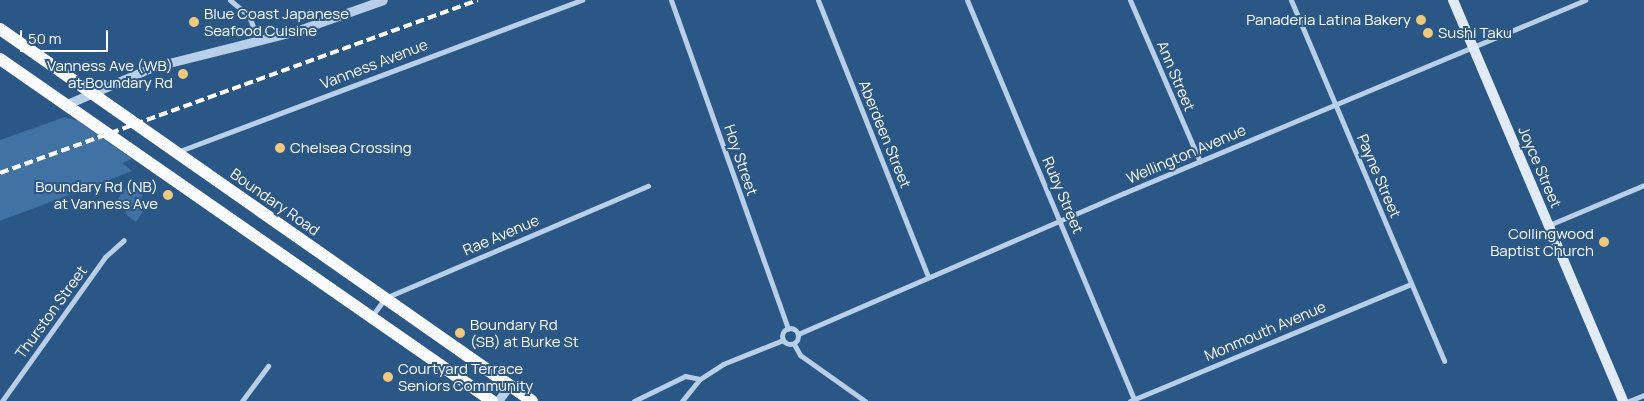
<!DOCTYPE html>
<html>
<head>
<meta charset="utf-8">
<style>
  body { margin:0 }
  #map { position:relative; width:1644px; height:401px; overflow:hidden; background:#2b5787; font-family:Manrope,sans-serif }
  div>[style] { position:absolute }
  .green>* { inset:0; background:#4072a3 }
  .minor>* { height:5px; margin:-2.5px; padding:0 2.5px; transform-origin:2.5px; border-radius:2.5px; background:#b7cfe8 }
  .minor>.ring { margin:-2.5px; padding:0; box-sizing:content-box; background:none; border:5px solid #b7cfe8; border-radius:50% }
  .tertiary>* { height:9px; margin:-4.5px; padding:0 4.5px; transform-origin:4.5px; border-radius:4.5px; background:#b7cfe8 }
  .secondary>* { height:10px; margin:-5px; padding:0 5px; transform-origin:5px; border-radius:5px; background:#e1ebf7 }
  .primary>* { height:12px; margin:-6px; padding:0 6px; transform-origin:6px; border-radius:6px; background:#f9fbfe }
  .rail>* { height:4px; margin-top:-2px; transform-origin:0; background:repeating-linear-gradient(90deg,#fff 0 9px,transparent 0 13px) }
  .dots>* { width:14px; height:14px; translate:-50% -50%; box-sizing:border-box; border:2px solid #2b5787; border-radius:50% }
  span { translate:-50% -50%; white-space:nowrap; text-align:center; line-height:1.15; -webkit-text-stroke:4px #2b5787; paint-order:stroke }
  .poi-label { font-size:15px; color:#fff }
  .left { translate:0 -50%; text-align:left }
  .right { translate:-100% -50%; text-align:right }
  .street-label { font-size:15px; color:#fff }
  .scale { position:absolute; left:20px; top:30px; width:88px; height:22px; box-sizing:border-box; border:2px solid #fff; border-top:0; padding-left:6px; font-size:15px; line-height:18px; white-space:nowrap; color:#fff; -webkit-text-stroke:4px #2b5787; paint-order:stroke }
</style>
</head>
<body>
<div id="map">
  <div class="green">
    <i style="clip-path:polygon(65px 117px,78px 121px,132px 159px,122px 163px,132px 171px,0 221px,0 140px)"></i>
    <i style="clip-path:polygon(136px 182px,146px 188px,141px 199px,148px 204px,136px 222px,127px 215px,124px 208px,116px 202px,125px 189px,130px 191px)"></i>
  </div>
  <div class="minor">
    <i style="left:230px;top:0;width:25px;rotate:40deg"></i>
    <i style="left:249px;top:16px;width:26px;rotate:69deg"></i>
    <i style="left:671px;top:0;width:349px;rotate:70.4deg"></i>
    <i style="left:818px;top:0;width:298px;rotate:68.3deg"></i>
    <i style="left:967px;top:0;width:435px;rotate:67.3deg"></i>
    <i style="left:1130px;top:0;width:176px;rotate:66.6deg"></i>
    <i style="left:1291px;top:0;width:392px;rotate:67deg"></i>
    <i style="left:177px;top:152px;width:433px;rotate:-20.6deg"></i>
    <i style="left:1549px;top:225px;width:103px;rotate:-22.8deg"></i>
    <i style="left:372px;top:316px;width:22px;rotate:-54deg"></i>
    <i style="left:385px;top:298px;width:286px;rotate:-23.1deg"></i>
    <i class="ring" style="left:782px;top:328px;width:11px;height:11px"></i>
    <i style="left:798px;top:334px;width:355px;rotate:-23.4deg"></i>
    <i style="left:1124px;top:193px;width:500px;rotate:-22.7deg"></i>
    <i style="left:794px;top:344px;width:13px;rotate:61deg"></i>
    <i style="left:800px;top:355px;width:80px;rotate:35.3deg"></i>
    <i style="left:2px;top:401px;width:177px;rotate:-54.4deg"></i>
    <i style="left:105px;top:257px;width:25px;rotate:-42deg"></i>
    <i style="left:242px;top:401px;width:44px;rotate:-53.4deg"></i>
    <i style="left:634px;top:401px;width:57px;rotate:-26.1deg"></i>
    <i style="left:685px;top:376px;width:15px;rotate:11deg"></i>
    <i style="left:682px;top:401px;width:28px;rotate:-51deg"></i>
    <i style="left:700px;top:379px;width:27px;rotate:-33deg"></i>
    <i style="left:723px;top:364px;width:65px;rotate:-21.8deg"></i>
    <i style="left:1130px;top:401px;width:304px;rotate:-22.6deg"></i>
    <i style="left:1629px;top:401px;width:16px;rotate:-22deg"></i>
  </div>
  <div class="tertiary">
    <i style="left:65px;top:105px;width:96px;rotate:-23.4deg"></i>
    <i style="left:153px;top:67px;width:147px;rotate:-14.1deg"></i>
    <i style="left:296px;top:31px;width:92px;rotate:-19.6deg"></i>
    <i style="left:498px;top:401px;width:19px;rotate:-54deg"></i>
  </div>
  <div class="secondary">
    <i style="left:1453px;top:0;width:436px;rotate:67deg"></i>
  </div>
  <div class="primary">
    <i style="left:0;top:29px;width:649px;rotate:34.96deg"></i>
    <i style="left:0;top:59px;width:599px;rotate:34.8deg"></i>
  </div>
  <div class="rail">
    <i style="left:0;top:173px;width:508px;rotate:-19.9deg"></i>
  </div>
  <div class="dots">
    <i style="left:1421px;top:20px;background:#eec97f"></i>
    <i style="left:194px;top:22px;background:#eec97f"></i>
    <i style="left:1428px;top:33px;background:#eec97f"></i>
    <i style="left:183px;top:74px;background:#eec97f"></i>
    <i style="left:280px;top:148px;background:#eec97f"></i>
    <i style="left:168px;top:195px;background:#eec97f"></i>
    <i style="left:1604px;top:242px;background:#eec97f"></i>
    <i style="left:460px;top:333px;background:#eec97f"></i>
    <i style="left:388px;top:377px;background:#eec97f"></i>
  </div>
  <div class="poi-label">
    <span class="left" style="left:204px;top:22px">Blue Coast Japanese<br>Seafood Cuisine</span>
    <span class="right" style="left:1411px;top:20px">Panaderia Latina Bakery</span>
    <span class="left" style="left:1438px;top:33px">Sushi Taku</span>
    <span class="right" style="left:173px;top:74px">Vanness Ave (WB)<br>at Boundary Rd</span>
    <span class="left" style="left:290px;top:148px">Chelsea Crossing</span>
    <span class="right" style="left:158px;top:195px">Boundary Rd (NB)<br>at Vanness Ave</span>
    <span class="right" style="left:1594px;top:242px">Collingwood<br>Baptist Church</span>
    <span class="left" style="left:470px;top:333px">Boundary Rd<br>(SB) at Burke St</span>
    <span class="left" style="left:398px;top:377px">Courtyard Terrace<br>Seniors Community</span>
  </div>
  <div class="street-label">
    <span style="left:374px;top:64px;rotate:-21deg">Vanness Avenue</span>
    <span style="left:1176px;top:76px;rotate:67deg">Ann Street</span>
    <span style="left:885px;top:134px;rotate:68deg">Aberdeen Street</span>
    <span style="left:1186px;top:154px;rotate:-23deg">Wellington Avenue</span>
    <span style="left:741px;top:160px;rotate:71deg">Hoy Street</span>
    <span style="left:1540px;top:167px;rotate:67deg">Joyce Street</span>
    <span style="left:1379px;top:176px;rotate:67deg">Payne Street</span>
    <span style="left:1063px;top:195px;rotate:67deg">Ruby Street</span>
    <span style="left:275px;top:202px;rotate:35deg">Boundary Road</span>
    <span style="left:501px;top:235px;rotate:-23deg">Rae Avenue</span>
    <span style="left:51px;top:312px;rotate:-54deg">Thurston Street</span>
    <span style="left:1265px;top:331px;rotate:-23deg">Monmouth Avenue</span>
  </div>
  <div class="scale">50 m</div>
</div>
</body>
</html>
